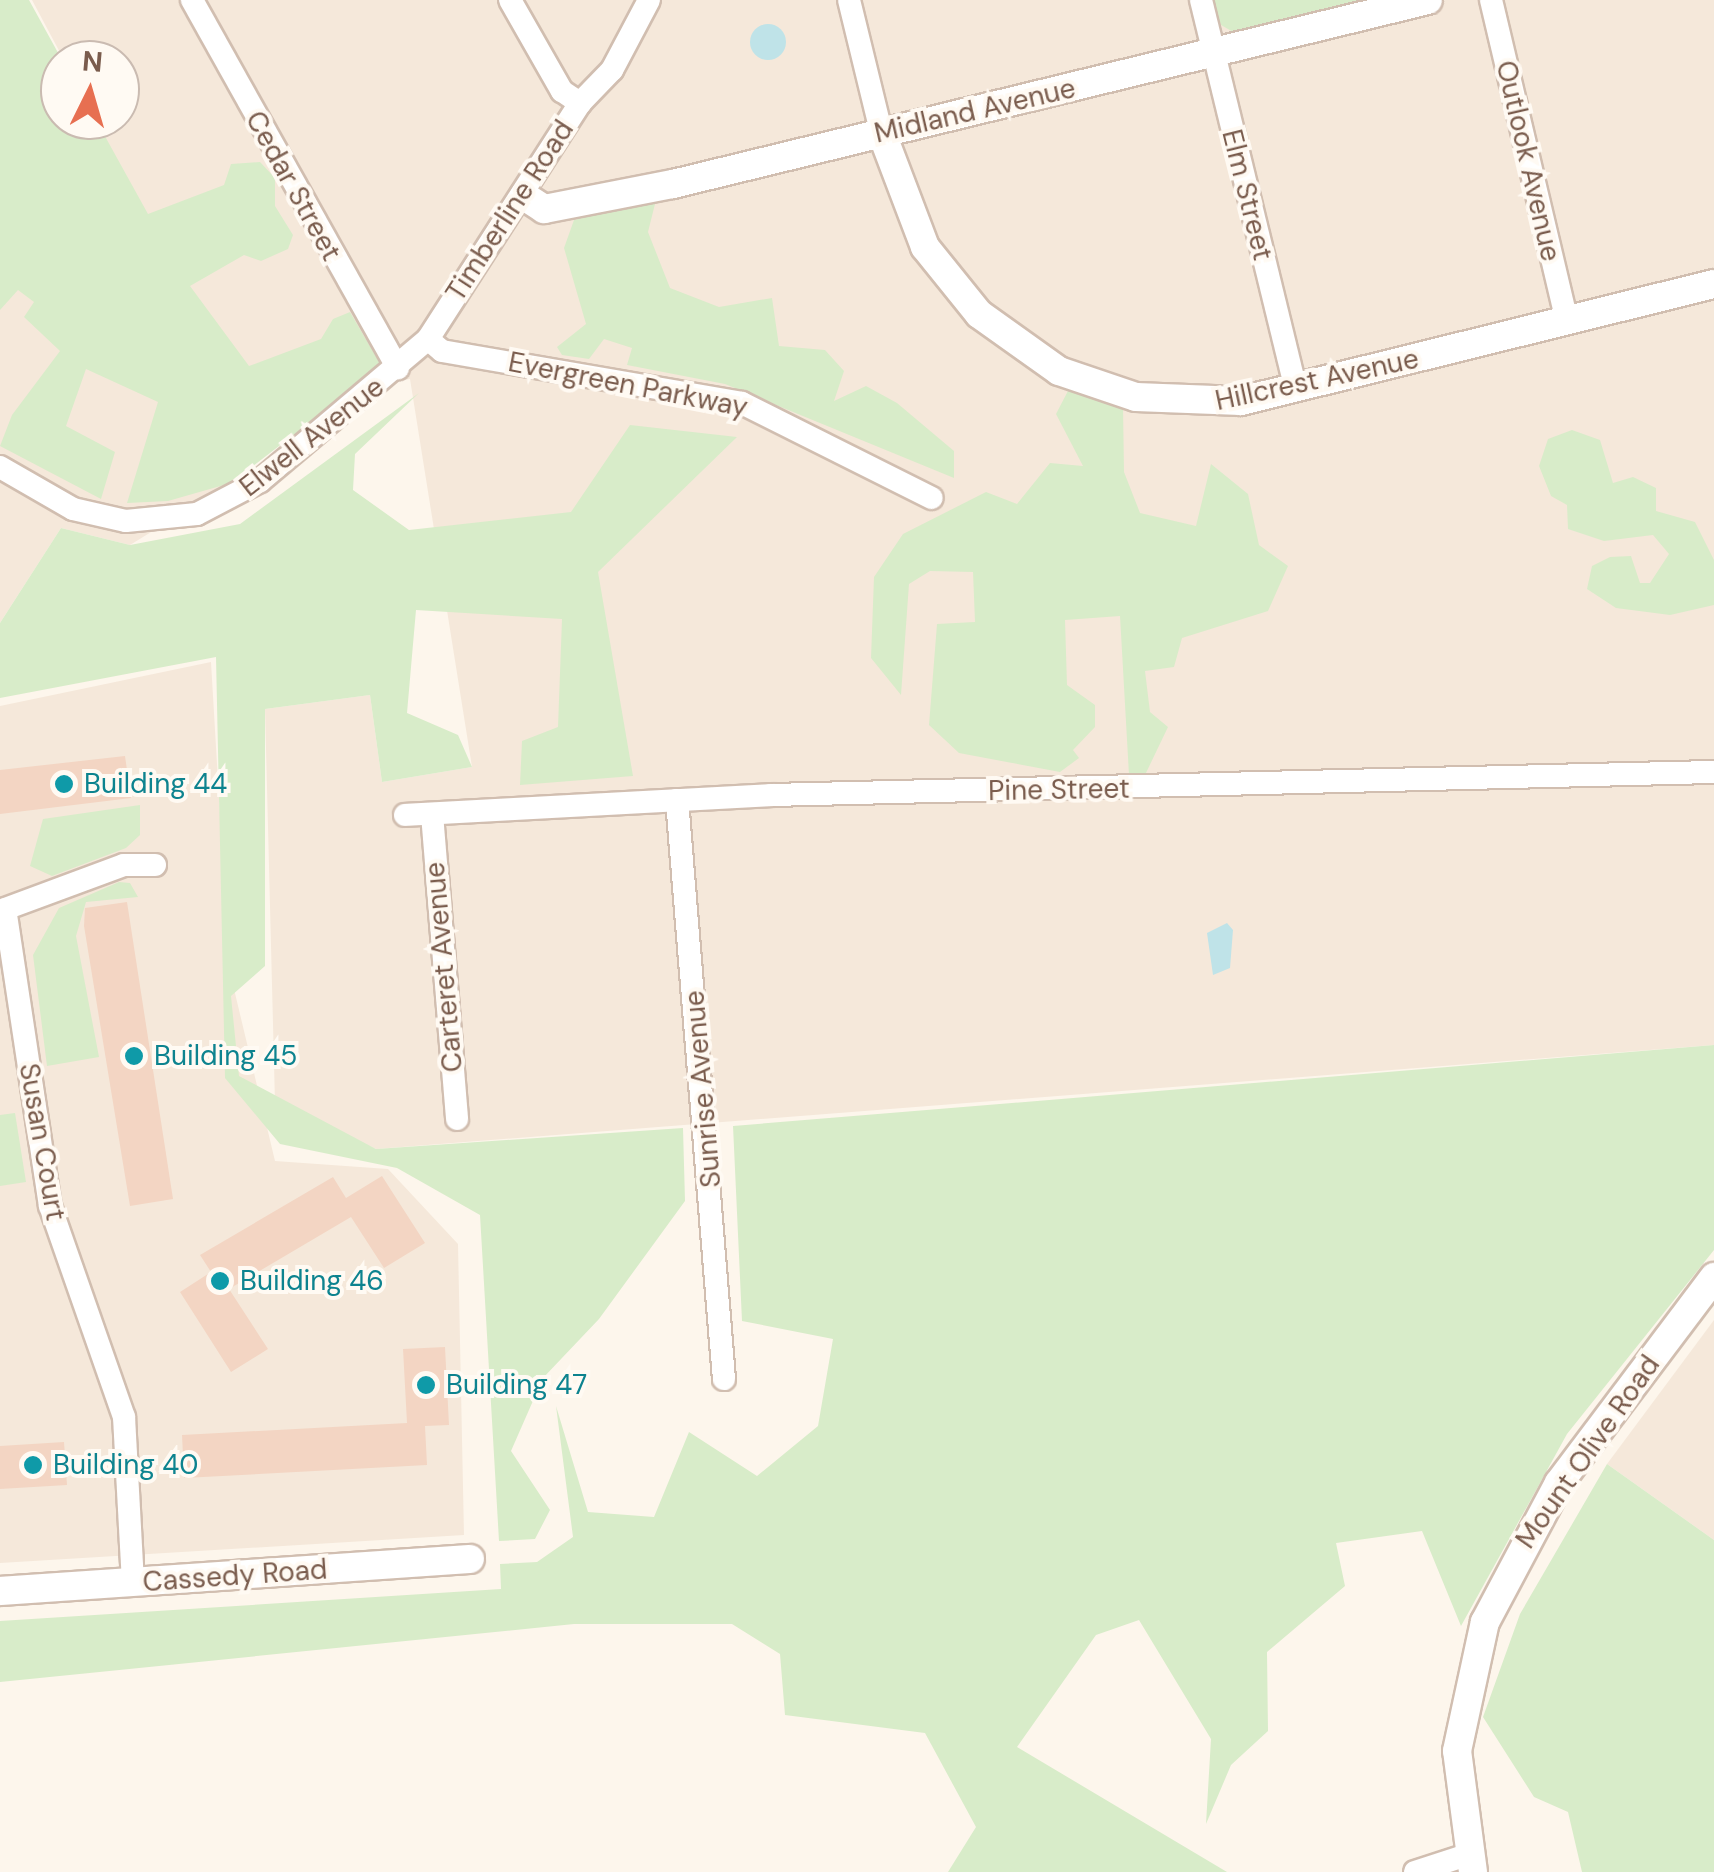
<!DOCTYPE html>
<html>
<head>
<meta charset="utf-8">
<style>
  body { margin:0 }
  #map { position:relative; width:1714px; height:1872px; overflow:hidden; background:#fdf6ec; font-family:"DM Sans",sans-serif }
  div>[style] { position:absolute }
  .residential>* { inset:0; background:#f5e8da }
  .green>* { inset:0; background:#d8ecc9 }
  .water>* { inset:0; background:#bfe3e8 }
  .round { border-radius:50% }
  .building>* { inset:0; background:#f3d5c3 }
  .roads { filter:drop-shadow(2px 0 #d1beb0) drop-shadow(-2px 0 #d1beb0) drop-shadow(0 2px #d1beb0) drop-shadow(0 -2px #d1beb0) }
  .minor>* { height:22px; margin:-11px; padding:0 11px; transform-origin:11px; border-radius:11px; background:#fff }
  .tertiary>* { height:28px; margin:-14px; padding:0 14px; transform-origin:14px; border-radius:14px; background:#fff }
  .dots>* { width:28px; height:28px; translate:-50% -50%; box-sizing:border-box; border:5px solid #fffaf3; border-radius:50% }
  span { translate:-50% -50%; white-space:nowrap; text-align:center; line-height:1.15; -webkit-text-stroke:8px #fffaf3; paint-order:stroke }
  .street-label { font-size:28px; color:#7a5c4d }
  .culture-label { font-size:28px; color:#0d838f }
  .left { translate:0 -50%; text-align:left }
  .north { position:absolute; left:40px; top:40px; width:100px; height:100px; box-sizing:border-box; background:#fffaf3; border:2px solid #cabbb1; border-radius:50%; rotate:5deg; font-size:28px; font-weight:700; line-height:40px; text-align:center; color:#7a5c4d }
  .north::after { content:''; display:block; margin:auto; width:35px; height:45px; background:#e76f51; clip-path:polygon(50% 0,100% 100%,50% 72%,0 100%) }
</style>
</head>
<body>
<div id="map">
  <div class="residential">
    <i style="clip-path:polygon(32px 0,1714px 0,1714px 1045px,376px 1149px,275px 1103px,265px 709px,370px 695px,382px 782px,472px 767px,410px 379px,244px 404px,95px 120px,120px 120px,120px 60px,64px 60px)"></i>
    <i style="clip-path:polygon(0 210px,231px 483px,130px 545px,61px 528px,0 623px)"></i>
    <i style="clip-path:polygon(211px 662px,229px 968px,275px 1161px,388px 1169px,458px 1244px,464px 1535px,0 1563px,0 706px)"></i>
    <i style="clip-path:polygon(1714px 1320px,1714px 1540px,1607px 1464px)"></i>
  </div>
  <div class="green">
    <i style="clip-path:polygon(0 0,29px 0,62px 60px,60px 120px,96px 120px,148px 214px,224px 185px,231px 164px,260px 162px,275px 178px,275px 206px,293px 235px,288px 249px,261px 261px,244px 255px,190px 286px,249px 366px,321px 339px,333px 319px,350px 312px,382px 367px,231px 483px,168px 501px,127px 503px,158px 402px,86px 369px,66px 426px,115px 452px,101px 499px,0 446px,12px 415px,60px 351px,24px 317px,34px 302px,18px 290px,0 310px)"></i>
    <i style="clip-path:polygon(1212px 0,1364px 0,1235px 33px,1221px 25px)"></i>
    <i style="clip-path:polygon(656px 200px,648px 232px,670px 288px,719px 307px,772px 298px,779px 346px,825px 350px,844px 371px,834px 401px,866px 386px,897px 403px,954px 451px,954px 478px,725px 384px,627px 365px,632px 348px,604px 339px,589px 359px,562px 355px,557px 347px,586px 324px,564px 248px,574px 220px)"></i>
    <i style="clip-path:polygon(1069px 389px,1123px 405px,1124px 472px,1140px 513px,1196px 526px,1211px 464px,1248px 494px,1259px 545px,1288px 566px,1268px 611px,1182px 638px,1174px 667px,1145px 671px,1150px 712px,1168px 727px,1145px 775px,1129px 775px,1120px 616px,1065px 620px,1067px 685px,1095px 705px,1095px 727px,1073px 750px,1079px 758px,1060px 772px,959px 753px,929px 725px,937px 624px,975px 622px,973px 572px,930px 571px,909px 584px,901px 695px,871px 658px,874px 577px,903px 534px,986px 492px,1017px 504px,1050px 463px,1083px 466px,1056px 414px)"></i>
    <i style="clip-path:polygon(419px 393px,355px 454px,353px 490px,409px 530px,571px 512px,630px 425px,737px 437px,598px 572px,633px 776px,520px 785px,522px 741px,558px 727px,562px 619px,416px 610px,407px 713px,458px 735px,472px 767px,382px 782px,370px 695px,265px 709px,265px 966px,231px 996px,239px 1076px,376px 1149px,683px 1128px,685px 1201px,599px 1319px,543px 1378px,511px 1451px,550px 1510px,535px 1539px,499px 1541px,480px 1215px,397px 1168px,280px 1144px,225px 1078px,216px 657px,0 698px,0 623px,61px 528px,130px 545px,240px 524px)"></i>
    <i style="clip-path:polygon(1572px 430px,1600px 440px,1613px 483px,1633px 477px,1656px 488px,1656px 511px,1695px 522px,1714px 560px,1714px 605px,1670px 615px,1616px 608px,1587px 589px,1592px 566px,1610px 557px,1631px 556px,1640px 583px,1650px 583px,1669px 554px,1653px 535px,1604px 541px,1568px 529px,1567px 505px,1551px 496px,1539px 466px,1548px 439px)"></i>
    <i style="clip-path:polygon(140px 805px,140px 835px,126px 848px,52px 876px,30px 866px,43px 819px)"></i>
    <i style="clip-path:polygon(119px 882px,130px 883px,138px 897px,86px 902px,76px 936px,99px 1057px,47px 1066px,33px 955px,59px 908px)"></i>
    <i style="clip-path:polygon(1714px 1045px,1714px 1250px,1567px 1434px,1461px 1626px,1422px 1531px,1336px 1543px,1345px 1586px,1267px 1652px,1268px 1731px,1231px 1765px,1206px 1824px,1211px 1739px,1139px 1620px,1096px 1635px,1017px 1747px,1227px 1872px,948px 1872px,976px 1827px,925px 1733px,785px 1715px,780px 1654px,732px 1624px,574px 1624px,0 1682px,0 1621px,501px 1589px,500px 1564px,537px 1562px,573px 1537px,556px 1406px,588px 1512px,654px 1517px,689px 1432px,757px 1476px,818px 1426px,833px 1339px,742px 1321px,733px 1126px)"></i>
    <i style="clip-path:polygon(15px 1113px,26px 1182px,0 1186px,0 1115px)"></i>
    <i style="clip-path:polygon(1607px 1464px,1714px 1540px,1714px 1872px,1582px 1872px,1568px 1812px,1534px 1797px,1483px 1717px,1520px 1614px)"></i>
  </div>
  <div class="water">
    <i class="round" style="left:750px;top:24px;width:36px;height:36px"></i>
    <i style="clip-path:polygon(1227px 923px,1233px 930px,1230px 968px,1213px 975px,1207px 933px)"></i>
  </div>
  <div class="building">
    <i style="clip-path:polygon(125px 756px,131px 798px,0 814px,0 770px)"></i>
    <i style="clip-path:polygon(127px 902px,173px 1199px,130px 1206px,84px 926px,85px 908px)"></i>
    <i style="clip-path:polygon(382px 1176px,425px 1243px,384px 1268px,351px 1217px,229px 1289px,268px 1349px,231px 1372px,180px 1292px,211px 1272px,200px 1255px,333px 1177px,346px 1198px)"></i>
    <i style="clip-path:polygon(445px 1347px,449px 1425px,425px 1426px,427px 1465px,184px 1478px,182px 1435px,407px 1423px,403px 1349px)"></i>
    <i style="clip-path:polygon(64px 1442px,67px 1485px,0 1489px,0 1446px)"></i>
  </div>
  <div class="roads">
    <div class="minor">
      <i style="left:192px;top:0;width:422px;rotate:60.8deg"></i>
      <i style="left:510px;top:0;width:105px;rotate:60.3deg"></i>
      <i style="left:562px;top:91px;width:22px;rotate:34deg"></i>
      <i style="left:849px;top:0;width:135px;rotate:76.3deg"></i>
      <i style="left:1201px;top:0;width:401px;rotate:76.3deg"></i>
      <i style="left:1491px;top:0;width:330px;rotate:76.7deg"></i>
      <i style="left:428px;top:339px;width:18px;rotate:41deg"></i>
      <i style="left:442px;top:351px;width:304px;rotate:9.8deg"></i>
      <i style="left:742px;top:403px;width:212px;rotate:26.6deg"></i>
      <i style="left:0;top:467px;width:84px;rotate:29.9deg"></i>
      <i style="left:73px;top:509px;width:54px;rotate:12.8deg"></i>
      <i style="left:126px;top:521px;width:71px;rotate:-5.6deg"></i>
      <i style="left:197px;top:514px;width:71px;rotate:-27.6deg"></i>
      <i style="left:260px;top:481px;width:220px;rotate:-40.2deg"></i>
      <i style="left:428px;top:339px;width:281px;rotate:-57.2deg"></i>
      <i style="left:580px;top:103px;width:46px;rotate:-45.9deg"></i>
      <i style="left:612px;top:70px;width:79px;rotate:-62.1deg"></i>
      <i style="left:677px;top:800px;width:581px;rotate:85.36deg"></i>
      <i style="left:432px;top:814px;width:306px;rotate:85.3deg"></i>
      <i style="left:405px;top:815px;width:367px;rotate:-3.1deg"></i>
      <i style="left:771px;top:795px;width:943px;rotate:-1.4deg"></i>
      <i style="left:133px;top:1583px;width:166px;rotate:-93.1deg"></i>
      <i style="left:124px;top:1417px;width:224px;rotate:-109.3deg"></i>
      <i style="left:50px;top:1206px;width:300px;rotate:-98.6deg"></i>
      <i style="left:5px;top:909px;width:127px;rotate:-20.3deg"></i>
      <i style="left:124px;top:865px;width:31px"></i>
      <i style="left:1415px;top:1872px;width:55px;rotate:-18.1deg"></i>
    </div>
    <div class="tertiary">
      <i style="left:881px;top:131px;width:124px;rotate:69.2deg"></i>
      <i style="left:925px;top:247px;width:86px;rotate:51.1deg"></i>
      <i style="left:979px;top:314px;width:98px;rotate:35.5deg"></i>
      <i style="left:1059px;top:371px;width:81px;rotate:18.7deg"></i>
      <i style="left:1136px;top:397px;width:105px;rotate:2.2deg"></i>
      <i style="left:1241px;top:401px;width:487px;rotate:-13.9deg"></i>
      <i style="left:524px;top:196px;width:24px;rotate:33deg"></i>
      <i style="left:544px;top:209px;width:131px;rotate:-11deg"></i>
      <i style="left:673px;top:184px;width:777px;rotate:-13.7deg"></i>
      <i style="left:0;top:1591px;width:471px;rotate:-3.9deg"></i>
      <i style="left:1473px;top:1872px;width:122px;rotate:-97.5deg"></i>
      <i style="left:1457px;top:1751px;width:132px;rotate:-77.8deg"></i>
      <i style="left:1485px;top:1622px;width:157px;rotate:-62deg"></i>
      <i style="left:1559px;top:1483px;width:258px;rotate:-53deg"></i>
    </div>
  </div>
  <div class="dots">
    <i style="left:64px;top:784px;background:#0f9aa8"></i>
    <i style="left:134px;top:1056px;background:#0f9aa8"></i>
    <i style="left:220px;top:1281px;background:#0f9aa8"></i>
    <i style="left:426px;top:1385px;background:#0f9aa8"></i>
    <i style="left:33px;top:1465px;background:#0f9aa8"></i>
  </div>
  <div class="street-label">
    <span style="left:975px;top:111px;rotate:-13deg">Midland Avenue</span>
    <span style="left:1528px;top:161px;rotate:77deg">Outlook Avenue</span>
    <span style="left:293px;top:186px;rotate:61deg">Cedar Street</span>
    <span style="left:1247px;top:195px;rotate:76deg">Elm Street</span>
    <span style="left:510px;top:211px;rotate:-57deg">Timberline Road</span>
    <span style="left:1317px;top:380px;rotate:-12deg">Hillcrest Avenue</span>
    <span style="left:628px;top:385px;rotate:11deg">Evergreen Parkway</span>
    <span style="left:312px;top:437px;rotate:-38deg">Elwell Avenue</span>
    <span style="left:1059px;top:790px;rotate:-1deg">Pine Street</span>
    <span style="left:444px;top:967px;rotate:-95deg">Carteret Avenue</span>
    <span style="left:703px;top:1089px;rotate:-95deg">Sunrise Avenue</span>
    <span style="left:42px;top:1142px;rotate:80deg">Susan Court</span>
    <span style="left:1588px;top:1452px;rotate:-55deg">Mount Olive Road</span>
    <span style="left:235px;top:1576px;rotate:-4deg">Cassedy Road</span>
  </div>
  <div class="culture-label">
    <span class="left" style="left:84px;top:784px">Building 44</span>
    <span class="left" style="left:154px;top:1056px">Building 45</span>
    <span class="left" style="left:240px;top:1281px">Building 46</span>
    <span class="left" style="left:446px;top:1385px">Building 47</span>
    <span class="left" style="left:53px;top:1465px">Building 40</span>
  </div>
  <div class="north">N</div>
</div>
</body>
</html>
